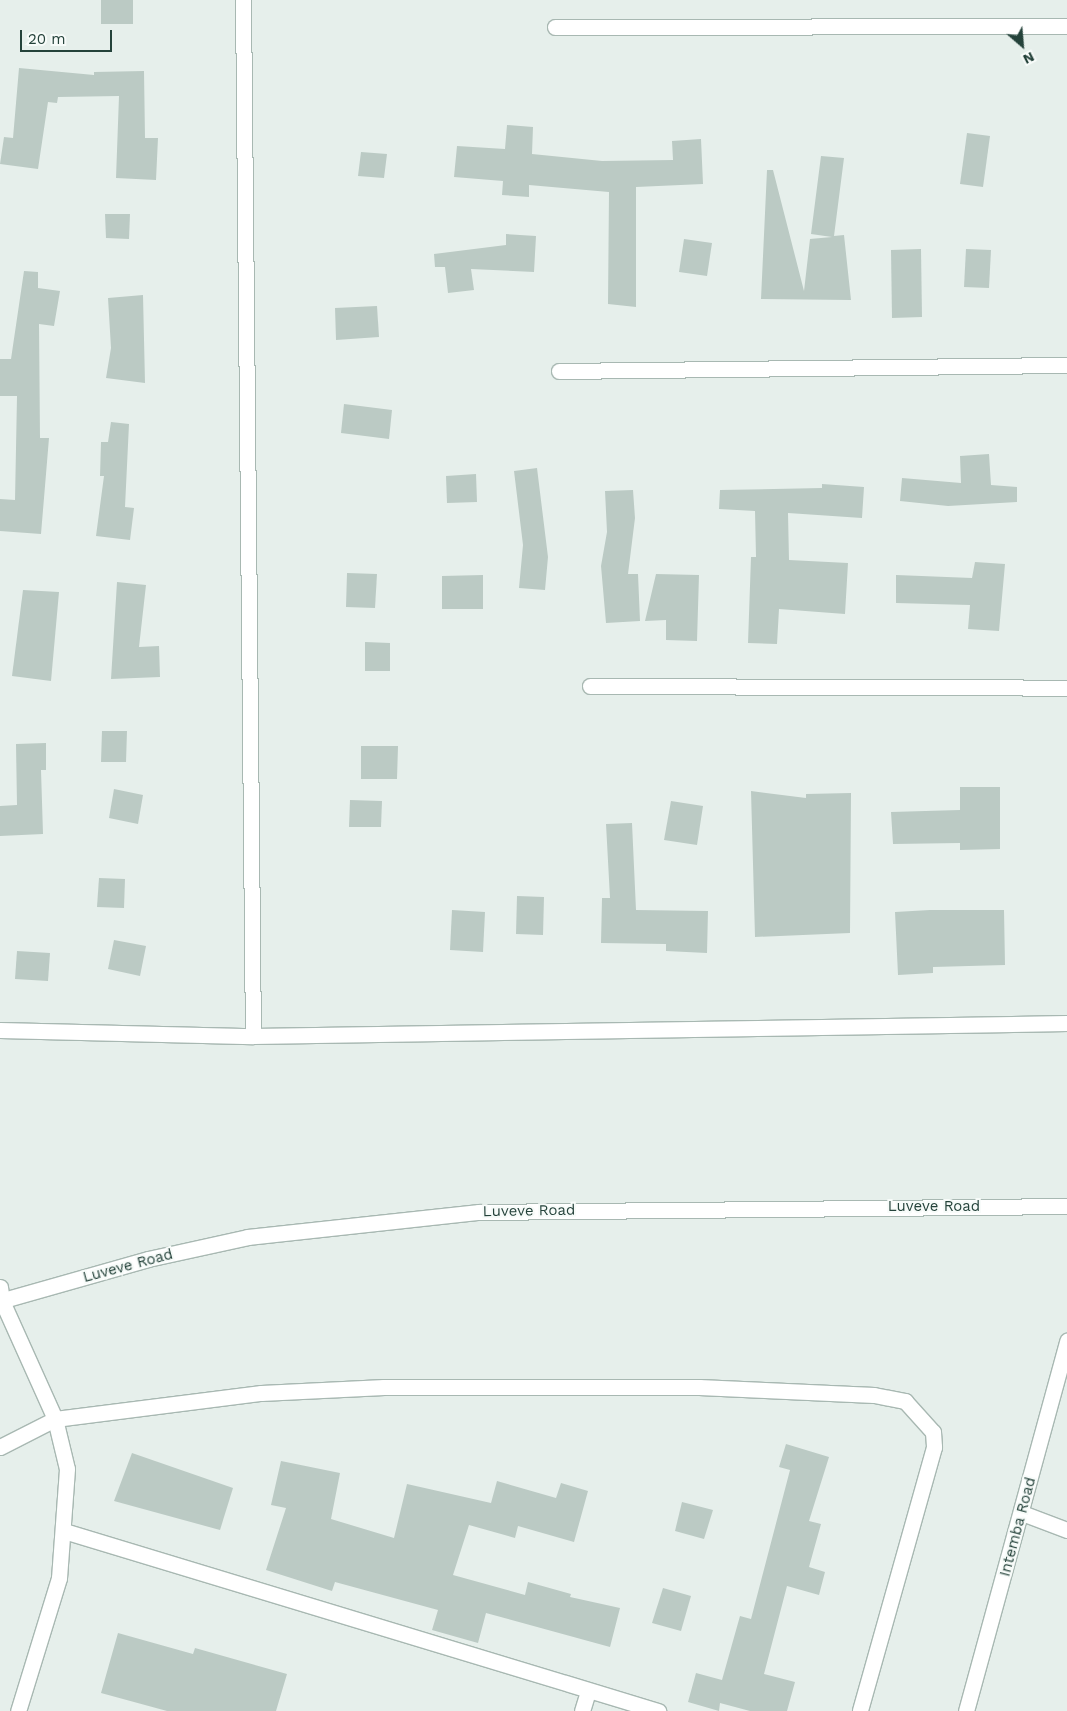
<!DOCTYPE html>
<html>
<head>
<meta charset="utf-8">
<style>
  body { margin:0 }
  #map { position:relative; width:1067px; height:1711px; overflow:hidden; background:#e6efeb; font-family:"Work Sans",sans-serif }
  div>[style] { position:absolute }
  .building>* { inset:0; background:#bbcac4 }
  .roads { filter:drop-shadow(1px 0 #a8b8b2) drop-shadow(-1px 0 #a8b8b2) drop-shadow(0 1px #a8b8b2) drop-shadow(0 -1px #a8b8b2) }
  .minor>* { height:15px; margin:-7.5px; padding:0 7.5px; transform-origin:7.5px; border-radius:7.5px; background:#fff }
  span { translate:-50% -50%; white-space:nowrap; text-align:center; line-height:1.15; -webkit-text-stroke:4px #f7fbf9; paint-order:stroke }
  .street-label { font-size:15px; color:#24423a }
  .north { position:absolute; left:997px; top:20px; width:50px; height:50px; -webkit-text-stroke:4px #f7fbf9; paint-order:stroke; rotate:153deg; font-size:14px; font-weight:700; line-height:20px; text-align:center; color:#24423a }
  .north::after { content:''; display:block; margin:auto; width:18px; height:22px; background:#24423a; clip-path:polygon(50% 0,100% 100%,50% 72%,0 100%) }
  .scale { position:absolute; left:20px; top:30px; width:92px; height:22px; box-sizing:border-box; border:2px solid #24423a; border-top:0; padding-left:6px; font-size:15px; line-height:18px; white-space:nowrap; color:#24423a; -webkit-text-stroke:4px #f7fbf9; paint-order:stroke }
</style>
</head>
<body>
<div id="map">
  <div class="building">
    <i style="clip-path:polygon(101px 0,133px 0,133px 24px,101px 24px)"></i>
    <i style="clip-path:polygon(19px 68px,94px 75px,94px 72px,144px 71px,145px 138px,158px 138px,156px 180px,116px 178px,119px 96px,58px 97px,57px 103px,48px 102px,38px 169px,0 164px,4px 137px,13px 138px)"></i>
    <i style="clip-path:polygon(507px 125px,533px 127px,532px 154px,602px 161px,673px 160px,672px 141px,701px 139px,703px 184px,636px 187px,636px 307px,608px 304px,609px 192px,529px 185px,529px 197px,502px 195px,503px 181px,454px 177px,457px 146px,505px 149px)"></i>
    <i style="clip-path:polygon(967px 133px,990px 136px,983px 187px,960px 184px)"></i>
    <i style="clip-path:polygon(361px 152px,387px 154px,384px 178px,358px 176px)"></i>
    <i style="clip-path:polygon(821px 156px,844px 158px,834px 236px,844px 235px,851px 300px,761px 299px,767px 170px,773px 170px,804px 291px,810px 239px,832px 237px,811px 234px)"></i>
    <i style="clip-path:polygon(105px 214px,130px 214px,129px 239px,106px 238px)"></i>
    <i style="clip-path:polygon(506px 234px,536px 236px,534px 272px,471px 269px,474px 290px,448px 293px,445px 267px,435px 267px,434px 254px,506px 245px)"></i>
    <i style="clip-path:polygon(684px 239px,712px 243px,707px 276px,679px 272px)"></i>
    <i style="clip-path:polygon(921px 249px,922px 317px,892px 318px,891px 250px)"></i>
    <i style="clip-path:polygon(966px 249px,991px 250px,989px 288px,964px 287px)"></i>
    <i style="clip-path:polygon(24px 271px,38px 272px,38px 288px,60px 291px,54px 326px,39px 324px,40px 438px,49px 438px,41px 534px,0 531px,0 499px,15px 500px,17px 396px,0 396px,0 359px,11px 359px)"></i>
    <i style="clip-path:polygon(143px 295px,145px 383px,106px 378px,111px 348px,108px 298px)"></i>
    <i style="clip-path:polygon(377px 306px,379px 337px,336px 340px,335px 308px)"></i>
    <i style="clip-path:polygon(344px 404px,392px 410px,389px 439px,341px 433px)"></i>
    <i style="clip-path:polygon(111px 422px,129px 424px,125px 507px,134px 508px,130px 540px,96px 536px,104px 476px,100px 476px,101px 442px,108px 442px)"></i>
    <i style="clip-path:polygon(989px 454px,991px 485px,1017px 487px,1017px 502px,948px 506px,900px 501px,902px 478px,961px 483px,960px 456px)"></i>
    <i style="clip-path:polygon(537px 468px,548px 557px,545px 590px,519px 588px,523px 545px,514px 471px)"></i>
    <i style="clip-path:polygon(476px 474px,477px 502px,447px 503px,446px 476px)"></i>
    <i style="clip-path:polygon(822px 484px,864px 487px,862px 518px,788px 513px,789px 560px,848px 563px,845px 614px,779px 609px,777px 644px,748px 643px,751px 557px,756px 557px,755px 511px,719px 509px,720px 490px,822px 488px)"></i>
    <i style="clip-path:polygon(633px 490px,635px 518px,628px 574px,638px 574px,640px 621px,606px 623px,601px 566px,607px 532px,605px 491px)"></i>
    <i style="clip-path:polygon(975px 562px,1005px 564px,999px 631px,968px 629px,970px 605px,896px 603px,896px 575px,972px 578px)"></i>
    <i style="clip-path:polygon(347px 573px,377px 574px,375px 608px,346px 607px)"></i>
    <i style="clip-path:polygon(656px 574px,699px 575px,697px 641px,666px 640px,666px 620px,645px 621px)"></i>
    <i style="clip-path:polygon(483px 575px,483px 609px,442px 609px,442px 576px)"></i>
    <i style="clip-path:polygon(117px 582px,146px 585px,139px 647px,159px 646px,160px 677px,111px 679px)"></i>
    <i style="clip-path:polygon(23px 590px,59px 592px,51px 681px,12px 676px)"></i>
    <i style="clip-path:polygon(365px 642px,390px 643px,390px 671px,365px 671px)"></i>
    <i style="clip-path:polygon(102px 731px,127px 731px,126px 762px,101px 762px)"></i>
    <i style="clip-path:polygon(46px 743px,46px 770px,41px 770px,43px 834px,0 836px,0 806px,17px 805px,16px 744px)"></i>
    <i style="clip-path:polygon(361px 746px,398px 746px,397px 779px,361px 779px)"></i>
    <i style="clip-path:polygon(960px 787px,1000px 787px,1000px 849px,960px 850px,960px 843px,893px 844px,891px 812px,960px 810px)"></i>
    <i style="clip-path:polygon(114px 789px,143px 795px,138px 824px,109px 818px)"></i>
    <i style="clip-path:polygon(751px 791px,806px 798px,806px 794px,851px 793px,850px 933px,755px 937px)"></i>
    <i style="clip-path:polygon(350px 800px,382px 801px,381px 827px,349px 827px)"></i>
    <i style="clip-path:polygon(671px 801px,703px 806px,697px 845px,664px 840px)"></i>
    <i style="clip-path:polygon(632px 823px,636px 910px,708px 911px,707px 953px,666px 951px,666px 944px,601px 943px,602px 898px,610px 898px,606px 824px)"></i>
    <i style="clip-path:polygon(99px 878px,125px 879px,124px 908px,97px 907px)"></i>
    <i style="clip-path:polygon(517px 896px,544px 897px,543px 935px,516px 934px)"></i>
    <i style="clip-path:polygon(452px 910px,485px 912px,483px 952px,450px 950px)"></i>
    <i style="clip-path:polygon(930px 910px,1004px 910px,1005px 965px,933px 967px,933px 973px,898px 975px,895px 912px)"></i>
    <i style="clip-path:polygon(114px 940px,146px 946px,140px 976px,108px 969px)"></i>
    <i style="clip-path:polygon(17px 951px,50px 953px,48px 981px,15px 979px)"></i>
    <i style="clip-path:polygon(786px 1444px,829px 1457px,809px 1521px,821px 1524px,809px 1567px,825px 1572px,819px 1595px,787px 1586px,764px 1674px,795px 1682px,787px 1711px,750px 1711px,720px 1703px,719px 1711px,688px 1702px,696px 1673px,722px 1680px,740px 1616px,751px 1619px,790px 1470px,779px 1467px)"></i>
    <i style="clip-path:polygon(132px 1453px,233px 1488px,220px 1530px,114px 1501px)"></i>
    <i style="clip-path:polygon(281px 1461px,340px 1473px,331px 1519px,394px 1538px,407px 1484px,491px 1503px,497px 1481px,556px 1498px,561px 1483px,588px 1491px,574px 1542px,518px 1526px,515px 1538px,469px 1525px,453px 1575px,525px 1595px,528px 1582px,571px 1594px,570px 1597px,620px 1608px,610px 1647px,486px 1613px,478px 1643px,432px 1630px,438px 1610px,335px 1582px,332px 1591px,266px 1570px,286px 1508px,271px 1505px)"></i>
    <i style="clip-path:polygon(682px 1502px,713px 1510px,704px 1539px,675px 1531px)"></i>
    <i style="clip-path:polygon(663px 1588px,691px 1596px,681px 1631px,652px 1623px)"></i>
    <i style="clip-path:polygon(118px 1633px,193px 1654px,195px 1648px,287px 1674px,276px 1711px,167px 1711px,101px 1693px)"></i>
  </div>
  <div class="roads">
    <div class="minor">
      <i style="left:243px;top:0;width:1036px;rotate:89.45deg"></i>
      <i style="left:555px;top:27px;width:512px;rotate:-0.11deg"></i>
      <i style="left:559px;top:371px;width:508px;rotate:-0.68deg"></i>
      <i style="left:590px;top:686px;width:477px;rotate:0.2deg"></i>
      <i style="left:0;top:1030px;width:253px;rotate:1.4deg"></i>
      <i style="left:253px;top:1036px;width:814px;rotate:-0.91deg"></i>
      <i style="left:0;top:1287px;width:14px;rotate:82deg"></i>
      <i style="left:2px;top:1301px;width:129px;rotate:65.8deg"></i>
      <i style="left:55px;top:1419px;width:51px;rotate:76.5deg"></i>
      <i style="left:67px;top:1469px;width:109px;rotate:94.2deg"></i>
      <i style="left:59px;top:1578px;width:139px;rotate:107.1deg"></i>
      <i style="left:0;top:1301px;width:154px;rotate:-15.8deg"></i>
      <i style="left:148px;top:1259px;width:102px;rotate:-12.4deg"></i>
      <i style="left:248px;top:1237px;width:232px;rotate:-6.2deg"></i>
      <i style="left:479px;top:1212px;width:588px;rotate:-0.58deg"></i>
      <i style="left:0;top:1447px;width:62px;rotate:-27deg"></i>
      <i style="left:55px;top:1419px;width:208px;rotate:-7.2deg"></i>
      <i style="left:261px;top:1393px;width:123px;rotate:-2.8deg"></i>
      <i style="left:384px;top:1387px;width:315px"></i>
      <i style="left:699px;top:1387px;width:175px;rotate:2.6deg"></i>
      <i style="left:874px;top:1395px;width:32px;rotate:11deg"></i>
      <i style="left:905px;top:1401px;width:42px;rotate:47.9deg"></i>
      <i style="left:933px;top:1432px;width:15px;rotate:86deg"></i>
      <i style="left:934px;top:1447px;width:274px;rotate:105.7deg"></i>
      <i style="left:1022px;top:1513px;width:48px;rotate:20.7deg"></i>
      <i style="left:64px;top:1531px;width:621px;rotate:16.86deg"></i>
      <i style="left:582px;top:1711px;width:21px;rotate:-73deg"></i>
      <i style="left:966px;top:1711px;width:384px;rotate:-74.7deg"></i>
    </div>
  </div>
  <div class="street-label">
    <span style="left:934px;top:1207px">Luveve Road</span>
    <span style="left:529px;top:1211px;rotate:-1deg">Luveve Road</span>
    <span style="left:128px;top:1266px;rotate:-15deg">Luveve Road</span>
    <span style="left:1018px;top:1527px;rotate:-75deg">Intemba Road</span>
  </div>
  <div class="north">N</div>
  <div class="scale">20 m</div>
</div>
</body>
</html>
